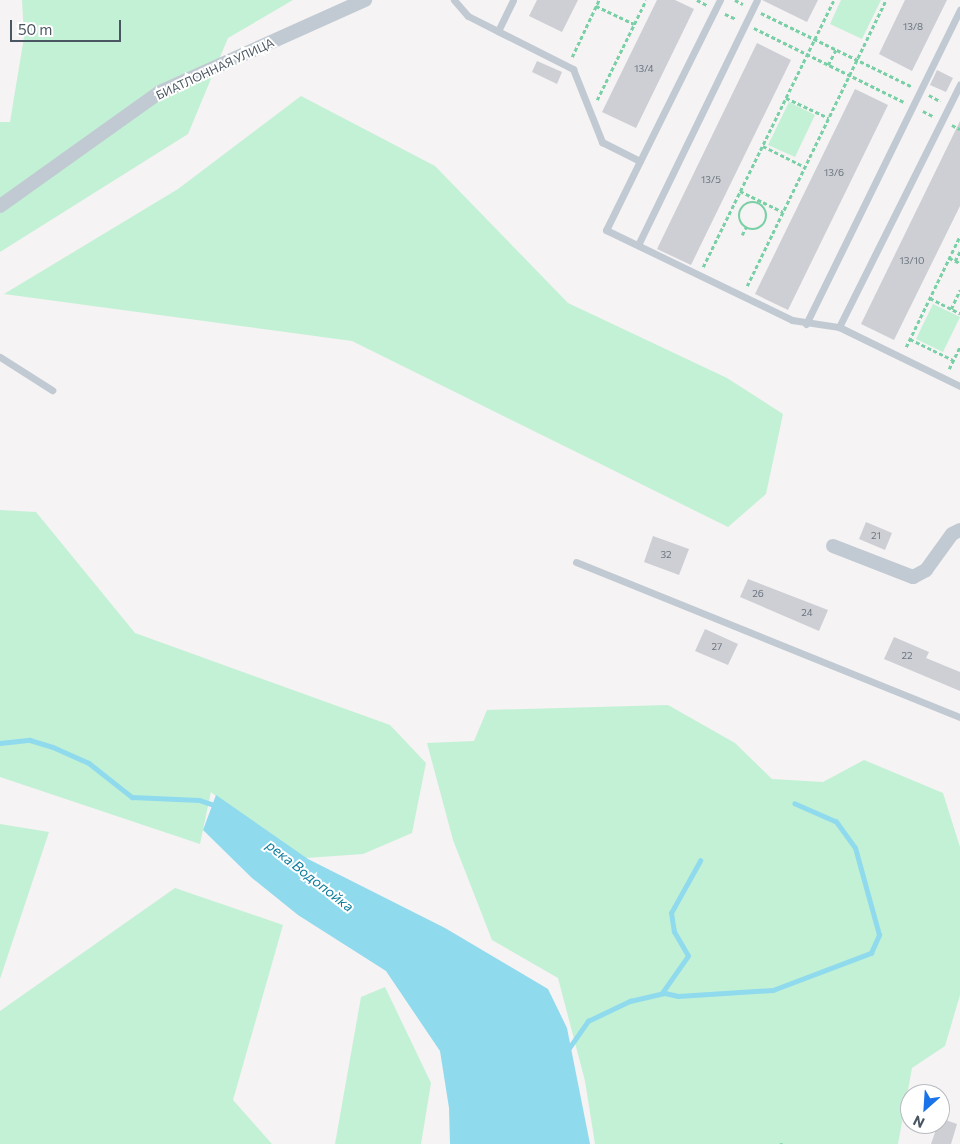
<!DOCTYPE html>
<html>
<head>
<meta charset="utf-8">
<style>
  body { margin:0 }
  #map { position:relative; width:960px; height:1144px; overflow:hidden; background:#f5f3f3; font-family:Commissioner,sans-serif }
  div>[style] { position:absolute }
  .green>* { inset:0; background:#c3f1d5 }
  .water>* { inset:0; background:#90daee }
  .stream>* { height:4.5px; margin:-2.25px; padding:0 2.25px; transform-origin:2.25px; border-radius:2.25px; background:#90daee }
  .building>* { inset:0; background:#cdcfd5 }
  .path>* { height:2.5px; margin-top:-1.25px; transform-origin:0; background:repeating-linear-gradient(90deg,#7ad0a6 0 4px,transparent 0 6.5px) }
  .path>.ring { margin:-1.25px; padding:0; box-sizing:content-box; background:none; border:2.5px solid #7ad0a6; border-radius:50% }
  .service>* { height:7px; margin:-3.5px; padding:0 3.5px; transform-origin:3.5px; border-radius:3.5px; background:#c1cad2 }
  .minor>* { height:14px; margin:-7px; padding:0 7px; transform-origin:7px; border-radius:7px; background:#c1cad2 }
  span { translate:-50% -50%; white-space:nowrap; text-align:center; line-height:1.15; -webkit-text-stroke:4px #fff; paint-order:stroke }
  .number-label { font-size:10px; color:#6b747e }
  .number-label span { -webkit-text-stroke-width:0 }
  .street-label { font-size:12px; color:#4a5661 }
  .water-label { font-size:14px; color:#0c7c9b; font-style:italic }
  .north { position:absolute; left:900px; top:1084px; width:50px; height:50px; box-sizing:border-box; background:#fff; border:1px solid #b7bbc0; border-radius:50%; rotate:206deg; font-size:14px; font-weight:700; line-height:20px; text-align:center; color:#4a5661 }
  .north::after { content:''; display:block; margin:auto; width:18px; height:22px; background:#1a73e8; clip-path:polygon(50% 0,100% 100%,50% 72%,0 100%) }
  .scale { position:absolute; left:10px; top:20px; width:111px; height:22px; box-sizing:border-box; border:2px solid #4a5661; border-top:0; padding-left:6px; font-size:15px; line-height:18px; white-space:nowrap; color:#4a5661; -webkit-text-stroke:4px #fff; paint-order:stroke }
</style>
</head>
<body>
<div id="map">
  <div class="green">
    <i style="clip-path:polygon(22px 0,293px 0,228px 38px,188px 134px,0 252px,0 122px,10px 122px,24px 37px)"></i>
    <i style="clip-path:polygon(841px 0,881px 0,862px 39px,830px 24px)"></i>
    <i style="clip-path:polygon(301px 96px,435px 166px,568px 303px,727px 378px,783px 414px,766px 494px,728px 527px,352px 341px,4px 294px,178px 189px)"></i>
    <i style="clip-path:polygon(789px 102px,815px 115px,795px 157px,768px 145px)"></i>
    <i style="clip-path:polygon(933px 304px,960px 317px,943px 352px,916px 339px)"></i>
    <i style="clip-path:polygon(0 510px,36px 512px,135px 633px,390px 725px,426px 763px,412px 833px,363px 854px,306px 858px,264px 835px,211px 792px,200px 844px,0 777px)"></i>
    <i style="clip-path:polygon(668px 705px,735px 743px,772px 779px,823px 782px,864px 760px,943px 793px,960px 847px,960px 995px,945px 1046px,912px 1068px,898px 1144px,595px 1144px,585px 1081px,558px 978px,492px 940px,453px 840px,427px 743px,474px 741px,487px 710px)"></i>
    <i style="clip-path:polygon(0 824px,49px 832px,0 979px)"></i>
    <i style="clip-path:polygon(175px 888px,283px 925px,233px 1100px,272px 1144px,0 1144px,0 1011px)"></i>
    <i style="clip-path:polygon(385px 987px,431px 1083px,421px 1144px,335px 1144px,361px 997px)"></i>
  </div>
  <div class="water">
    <i style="clip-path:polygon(216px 795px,308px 859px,445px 928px,548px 989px,567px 1028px,590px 1144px,450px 1144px,449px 1108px,440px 1051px,386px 971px,298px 915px,252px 878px,203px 830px)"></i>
  </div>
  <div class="stream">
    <i style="left:0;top:743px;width:30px;rotate:-6deg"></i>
    <i style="left:30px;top:740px;width:24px;rotate:17deg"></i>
    <i style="left:53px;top:747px;width:39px;rotate:24deg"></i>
    <i style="left:89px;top:763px;width:55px;rotate:38.3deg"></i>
    <i style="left:132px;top:797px;width:67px;rotate:2.6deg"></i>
    <i style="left:199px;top:800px;width:20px;rotate:18deg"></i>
    <i style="left:662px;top:993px;width:45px;rotate:-54.9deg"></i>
    <i style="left:688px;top:956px;width:28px;rotate:-120deg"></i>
    <i style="left:674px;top:932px;width:19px;rotate:-99deg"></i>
    <i style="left:671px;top:913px;width:60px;rotate:-60.9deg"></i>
    <i style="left:567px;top:1051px;width:37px;rotate:-55deg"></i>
    <i style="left:588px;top:1021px;width:47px;rotate:-25.5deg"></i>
    <i style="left:630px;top:1001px;width:36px;rotate:-13deg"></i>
    <i style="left:665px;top:993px;width:13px;rotate:13deg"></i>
    <i style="left:678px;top:996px;width:95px;rotate:-3.6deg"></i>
    <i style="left:773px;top:990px;width:105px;rotate:-20.7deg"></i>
    <i style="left:871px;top:953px;width:20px;rotate:-66deg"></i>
    <i style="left:879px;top:935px;width:90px;rotate:-105.4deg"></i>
    <i style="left:855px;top:848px;width:32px;rotate:-126deg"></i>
    <i style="left:836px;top:822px;width:45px;rotate:-156.3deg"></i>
  </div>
  <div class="building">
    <i style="clip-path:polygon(537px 0,578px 0,562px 32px,529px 16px)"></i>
    <i style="clip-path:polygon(657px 0,675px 0,694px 9px,636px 128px,602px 112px)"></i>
    <i style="clip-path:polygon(762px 0,818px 0,807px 22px)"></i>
    <i style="clip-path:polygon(905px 0,947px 0,912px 71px,879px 54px)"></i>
    <i style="clip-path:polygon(757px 43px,791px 60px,691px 265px,657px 249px)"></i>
    <i style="clip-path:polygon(537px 61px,562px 72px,557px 84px,532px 72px)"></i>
    <i style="clip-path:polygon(937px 70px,953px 78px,946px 92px,930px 85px)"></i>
    <i style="clip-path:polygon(855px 89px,888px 105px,788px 310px,755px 294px)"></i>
    <i style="clip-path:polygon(960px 121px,960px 206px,894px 340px,861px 324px)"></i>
    <i style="clip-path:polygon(866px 522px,892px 533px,885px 550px,859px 539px)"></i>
    <i style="clip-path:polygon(653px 536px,689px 549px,679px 575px,644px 562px)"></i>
    <i style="clip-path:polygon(748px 579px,828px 610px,819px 631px,740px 597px)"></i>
    <i style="clip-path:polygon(705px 629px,738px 644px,728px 665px,695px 651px)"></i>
    <i style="clip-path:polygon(894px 637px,929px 652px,926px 658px,960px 672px,960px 691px,884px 659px)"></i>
    <i style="clip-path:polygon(940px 1118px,957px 1124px,951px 1144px,931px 1144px)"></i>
  </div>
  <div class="path">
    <i style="left:697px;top:0;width:11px;rotate:27deg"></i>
    <i style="left:735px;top:0;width:9px;rotate:27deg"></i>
    <i style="left:596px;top:6px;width:42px;rotate:25.3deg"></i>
    <i style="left:761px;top:13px;width:167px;rotate:26deg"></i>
    <i style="left:725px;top:14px;width:12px;rotate:24deg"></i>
    <i style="left:754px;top:28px;width:167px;rotate:26.3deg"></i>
    <i style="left:572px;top:57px;width:63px;rotate:-64.7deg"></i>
    <i style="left:828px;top:65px;width:18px;rotate:-63deg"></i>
    <i style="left:929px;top:95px;width:13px;rotate:29deg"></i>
    <i style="left:786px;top:98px;width:47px;rotate:24.9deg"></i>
    <i style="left:597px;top:100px;width:111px;rotate:-63.9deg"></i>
    <i style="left:923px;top:111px;width:11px;rotate:27deg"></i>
    <i style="left:952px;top:125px;width:9px;rotate:27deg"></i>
    <i style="left:763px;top:146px;width:47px;rotate:26.6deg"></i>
    <i style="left:740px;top:191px;width:48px;rotate:26deg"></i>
    <i class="ring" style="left:739px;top:202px;width:25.5px;height:25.5px"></i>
    <i style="left:742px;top:235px;width:9px;rotate:-63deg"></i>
    <i style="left:949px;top:258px;width:12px;rotate:24deg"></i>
    <i style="left:955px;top:261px;width:11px;rotate:-63deg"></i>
    <i style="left:703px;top:267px;width:297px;rotate:-63.9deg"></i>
    <i style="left:747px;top:286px;width:318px;rotate:-64.1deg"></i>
    <i style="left:930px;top:298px;width:34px;rotate:27deg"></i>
    <i style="left:951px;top:309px;width:21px;rotate:-65deg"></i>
    <i style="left:910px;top:339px;width:48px;rotate:26deg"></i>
    <i style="left:906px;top:347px;width:123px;rotate:-64.1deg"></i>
    <i style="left:949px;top:369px;width:25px;rotate:-64deg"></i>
    <i style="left:781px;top:1144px;width:1px;rotate:-90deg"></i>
  </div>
  <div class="service">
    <i style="left:454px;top:0;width:21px;rotate:49deg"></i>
    <i style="left:468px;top:16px;width:118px;rotate:26.8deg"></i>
    <i style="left:573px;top:69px;width:79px;rotate:68.3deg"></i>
    <i style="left:602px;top:142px;width:42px;rotate:26.6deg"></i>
    <i style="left:640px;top:161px;width:180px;rotate:-63.6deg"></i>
    <i style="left:498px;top:31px;width:34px;rotate:-64deg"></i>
    <i style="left:640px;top:161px;width:77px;rotate:116.2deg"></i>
    <i style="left:606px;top:230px;width:207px;rotate:25.8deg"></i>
    <i style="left:792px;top:320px;width:48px;rotate:8.5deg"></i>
    <i style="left:839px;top:327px;width:135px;rotate:26deg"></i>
    <i style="left:638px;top:245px;width:272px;rotate:-64.1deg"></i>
    <i style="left:806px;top:324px;width:350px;rotate:-63.9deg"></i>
    <i style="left:839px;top:327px;width:271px;rotate:-63.5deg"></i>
    <i style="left:0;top:357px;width:62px;rotate:32.4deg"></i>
    <i style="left:576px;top:562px;width:414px;rotate:22deg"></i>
  </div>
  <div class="minor">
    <i style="left:0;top:206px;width:196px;rotate:-35.5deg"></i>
    <i style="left:160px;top:92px;width:225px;rotate:-24.2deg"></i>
    <i style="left:833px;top:546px;width:86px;rotate:21.2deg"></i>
    <i style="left:913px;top:577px;width:15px;rotate:-28deg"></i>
    <i style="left:926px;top:570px;width:44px;rotate:-54.2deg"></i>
    <i style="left:952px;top:534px;width:9px;rotate:-27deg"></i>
  </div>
  <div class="number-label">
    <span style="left:913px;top:27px">13/8</span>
    <span style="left:644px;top:69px">13/4</span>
    <span style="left:834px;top:173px">13/6</span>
    <span style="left:711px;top:180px">13/5</span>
    <span style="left:912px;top:261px">13/10</span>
    <span style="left:876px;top:536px">21</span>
    <span style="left:666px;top:555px">32</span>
    <span style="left:758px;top:594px">26</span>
    <span style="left:807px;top:613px">24</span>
    <span style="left:717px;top:647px">27</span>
    <span style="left:907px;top:656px">22</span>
  </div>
  <div class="street-label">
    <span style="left:215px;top:69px;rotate:-25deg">БИАТЛОННАЯ УЛИЦА</span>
  </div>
  <div class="water-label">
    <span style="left:310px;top:876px;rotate:38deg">река Водопойка</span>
  </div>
  <div class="north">N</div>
  <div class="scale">50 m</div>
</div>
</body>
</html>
